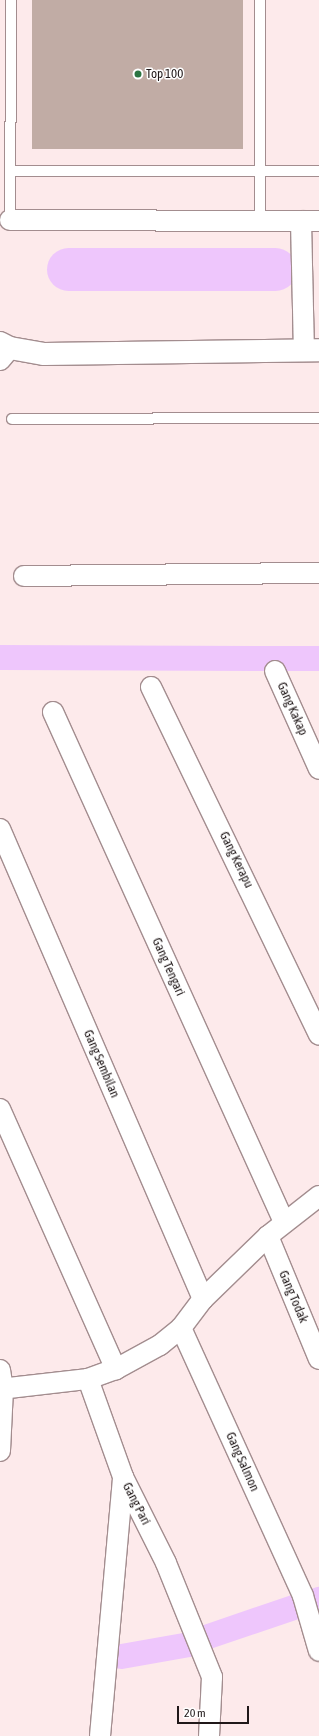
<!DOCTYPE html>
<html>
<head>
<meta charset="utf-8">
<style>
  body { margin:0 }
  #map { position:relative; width:319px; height:1736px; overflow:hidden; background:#fdeaeb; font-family:"Asap Condensed",sans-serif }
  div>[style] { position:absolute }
  .canal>* { height:25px; margin:-12.5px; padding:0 12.5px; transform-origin:12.5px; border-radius:12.5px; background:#eec6fc }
  .river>* { height:43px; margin:-21.5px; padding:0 21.5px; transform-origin:21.5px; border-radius:21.5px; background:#eec6fc }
  .building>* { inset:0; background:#c1aca5 }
  .roads { filter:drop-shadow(1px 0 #a38d8f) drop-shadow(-1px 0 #a38d8f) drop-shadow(0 1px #a38d8f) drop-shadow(0 -1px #a38d8f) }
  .service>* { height:10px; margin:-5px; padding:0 5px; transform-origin:5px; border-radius:5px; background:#fff }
  .minor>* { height:20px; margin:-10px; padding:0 10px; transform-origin:10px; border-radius:10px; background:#fff }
  .secondary>* { height:22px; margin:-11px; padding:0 11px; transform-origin:11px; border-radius:11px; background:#fff }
  .dots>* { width:11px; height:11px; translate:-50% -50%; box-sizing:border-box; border:2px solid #fff; border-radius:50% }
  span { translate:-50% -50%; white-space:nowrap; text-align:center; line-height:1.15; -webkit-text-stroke:3px #fff; paint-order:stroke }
  .poi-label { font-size:13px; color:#201819 }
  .left { translate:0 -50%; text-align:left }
  .street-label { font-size:13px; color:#201819 }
  .scale { position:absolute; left:177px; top:1706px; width:72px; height:18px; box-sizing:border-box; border:2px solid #201819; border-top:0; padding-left:5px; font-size:12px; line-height:14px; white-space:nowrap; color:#201819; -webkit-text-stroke:3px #fff; paint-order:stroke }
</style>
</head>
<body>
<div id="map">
  <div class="canal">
    <i style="left:0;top:657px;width:319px;rotate:0.2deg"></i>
    <i style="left:311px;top:1602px;width:9px;rotate:-21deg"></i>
    <i style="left:205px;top:1637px;width:96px;rotate:-18.8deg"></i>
    <i style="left:121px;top:1656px;width:69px;rotate:-10deg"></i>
  </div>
  <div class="river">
    <i style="left:68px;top:269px;width:207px"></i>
  </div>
  <div class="building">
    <i style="clip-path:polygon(32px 0,243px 0,243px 149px,32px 149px)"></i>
  </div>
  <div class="roads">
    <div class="service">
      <i style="left:10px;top:171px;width:309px"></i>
      <i style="left:10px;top:220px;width:220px;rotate:-89.7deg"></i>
      <i style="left:260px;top:221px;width:221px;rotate:-90deg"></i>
      <i style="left:12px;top:419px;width:307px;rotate:-0.2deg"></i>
    </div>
    <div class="minor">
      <i style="left:10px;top:220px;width:309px;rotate:0.2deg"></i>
      <i style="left:301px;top:221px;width:129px;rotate:88.7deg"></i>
      <i style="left:0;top:360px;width:16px;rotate:-50deg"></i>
      <i style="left:24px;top:576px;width:295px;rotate:-0.6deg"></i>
      <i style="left:275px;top:671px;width:107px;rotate:65.8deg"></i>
      <i style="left:151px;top:687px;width:386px;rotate:64.2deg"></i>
      <i style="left:53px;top:712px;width:560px;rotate:65.63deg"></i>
      <i style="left:0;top:829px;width:512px;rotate:66.64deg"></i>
      <i style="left:0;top:1109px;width:285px;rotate:66deg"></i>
      <i style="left:268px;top:1236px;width:133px;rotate:67.5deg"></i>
      <i style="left:181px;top:1328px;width:294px;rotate:65.5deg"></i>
      <i style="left:303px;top:1596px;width:57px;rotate:73.8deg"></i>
      <i style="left:0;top:1370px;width:19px;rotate:81deg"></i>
      <i style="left:3px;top:1389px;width:62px;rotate:92.8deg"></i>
      <i style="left:88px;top:1379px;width:104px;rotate:70.3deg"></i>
      <i style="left:123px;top:1477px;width:96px;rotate:63.4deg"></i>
      <i style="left:166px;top:1563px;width:123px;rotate:68deg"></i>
      <i style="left:212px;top:1677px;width:59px;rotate:92.9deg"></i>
      <i style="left:0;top:1389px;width:89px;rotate:-6.5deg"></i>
      <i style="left:88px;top:1379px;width:30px;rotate:-20deg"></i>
      <i style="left:116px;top:1369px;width:50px;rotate:-28.6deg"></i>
      <i style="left:160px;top:1345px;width:27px;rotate:-39deg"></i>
      <i style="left:181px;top:1328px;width:36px;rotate:-53deg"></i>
      <i style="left:203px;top:1299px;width:91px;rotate:-44.1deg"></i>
      <i style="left:268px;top:1236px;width:65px;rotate:-38.1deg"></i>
      <i style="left:100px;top:1736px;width:260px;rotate:-84.9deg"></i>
    </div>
    <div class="secondary">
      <i style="left:0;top:343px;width:11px;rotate:27deg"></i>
      <i style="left:10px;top:348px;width:35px;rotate:10deg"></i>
      <i style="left:44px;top:354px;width:275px;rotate:-0.8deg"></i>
    </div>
  </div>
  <div class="dots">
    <i style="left:138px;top:74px;background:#2b7442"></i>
  </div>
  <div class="poi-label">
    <span class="left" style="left:146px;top:74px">Top 100</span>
  </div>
  <div class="street-label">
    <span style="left:292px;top:709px;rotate:66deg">Gang Kakap</span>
    <span style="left:236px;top:860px;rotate:64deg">Gang Kerapu</span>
    <span style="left:168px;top:967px;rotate:66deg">Gang Tengari</span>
    <span style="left:101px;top:1064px;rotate:67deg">Gang Sembilan</span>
    <span style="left:293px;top:1297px;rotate:67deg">Gang Todak</span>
    <span style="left:242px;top:1462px;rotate:66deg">Gang Salmon</span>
    <span style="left:136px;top:1504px;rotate:63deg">Gang Pari</span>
  </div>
  <div class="scale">20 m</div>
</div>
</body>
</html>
